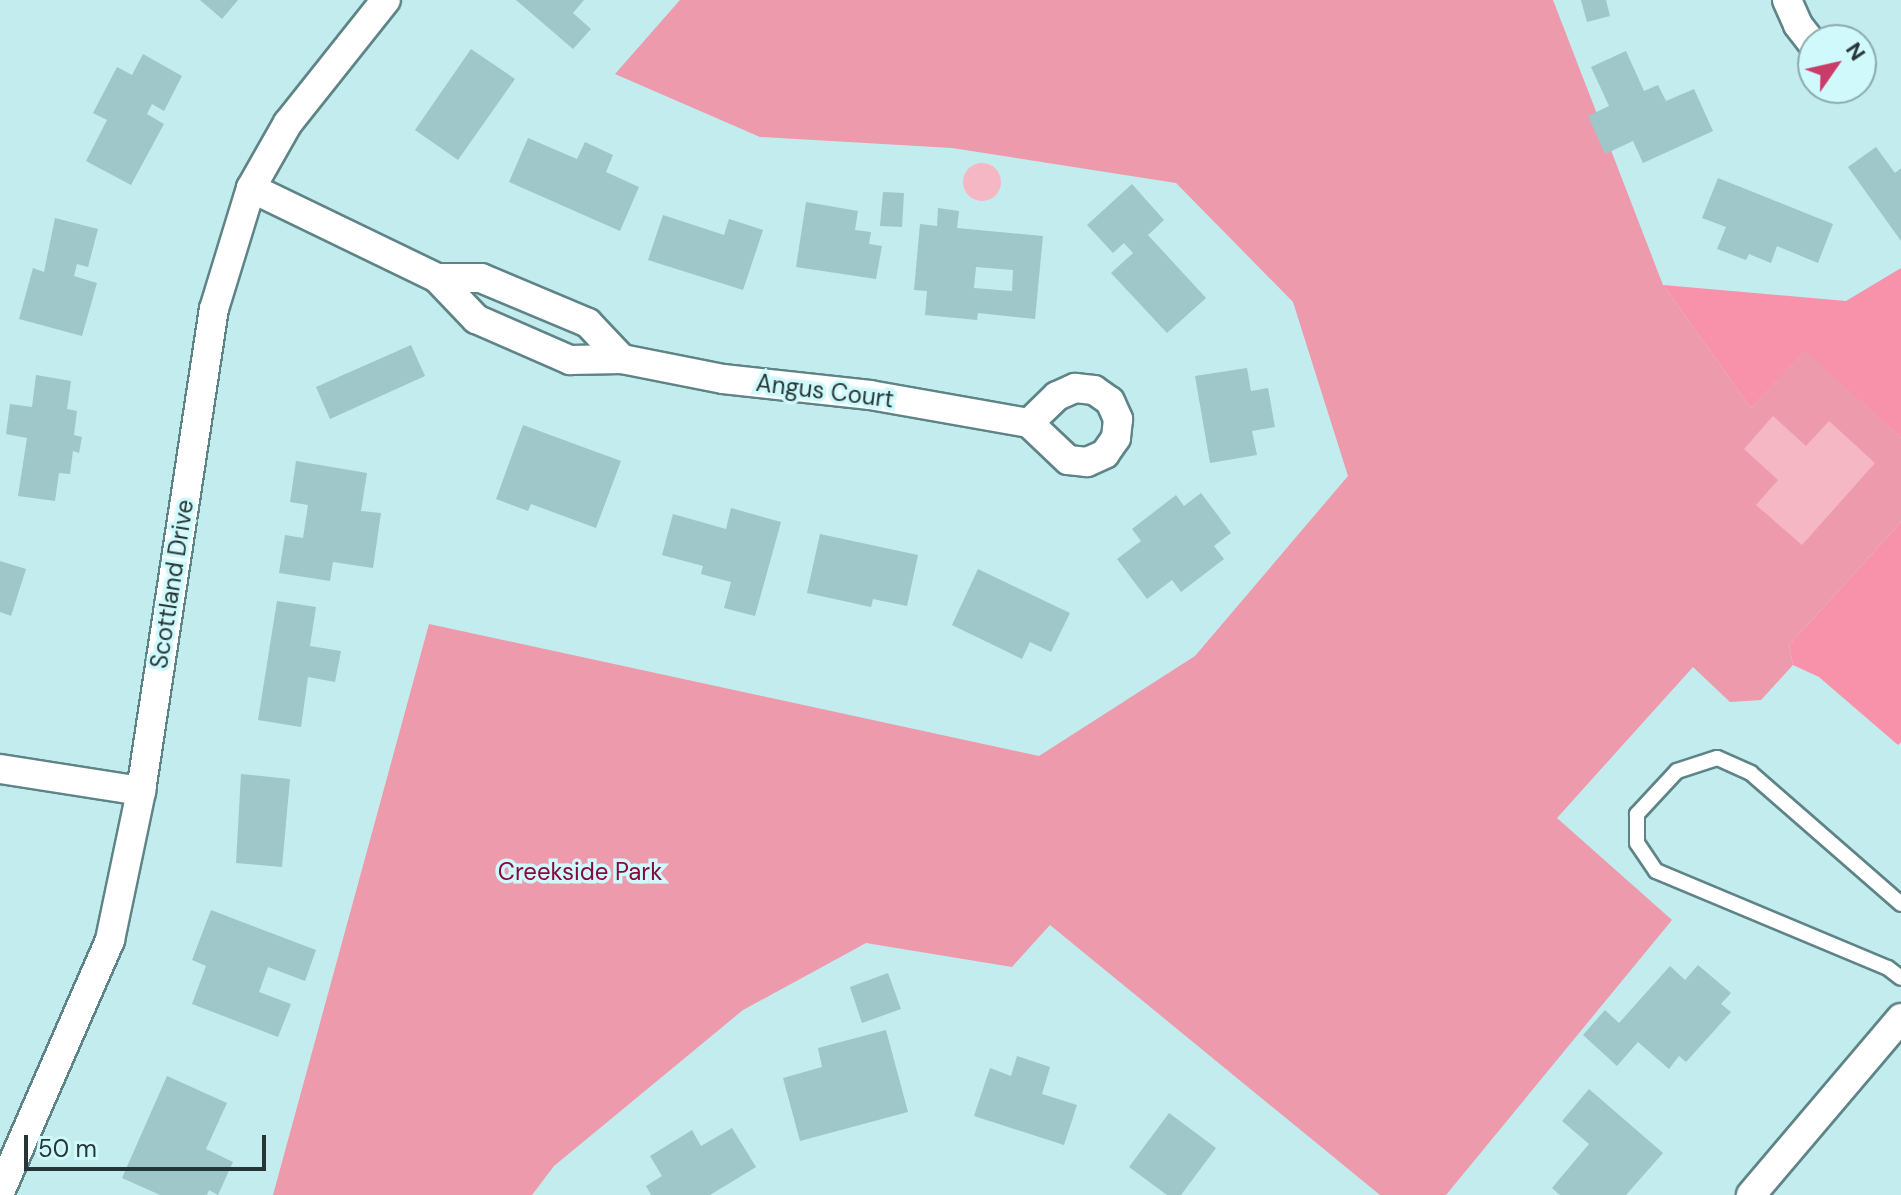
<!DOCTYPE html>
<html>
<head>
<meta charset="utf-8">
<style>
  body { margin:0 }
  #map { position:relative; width:1901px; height:1195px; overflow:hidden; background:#c3ecee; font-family:"DM Sans",sans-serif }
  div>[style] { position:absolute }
  .green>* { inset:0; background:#ec9aac }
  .forest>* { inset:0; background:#f792aa }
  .water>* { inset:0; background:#f6b7c4 }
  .round { border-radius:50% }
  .building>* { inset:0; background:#9fc6c8 }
  .roads { filter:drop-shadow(2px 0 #5f8487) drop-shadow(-2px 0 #5f8487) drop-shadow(0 2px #5f8487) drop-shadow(0 -2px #5f8487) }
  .service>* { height:14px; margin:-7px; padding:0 7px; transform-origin:7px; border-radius:7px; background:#fff }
  .minor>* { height:28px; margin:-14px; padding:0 14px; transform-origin:14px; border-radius:14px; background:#fff }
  span { translate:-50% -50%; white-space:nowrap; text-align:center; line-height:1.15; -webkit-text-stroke:7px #d0f9fc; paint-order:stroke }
  .street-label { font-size:24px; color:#263637 }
  .park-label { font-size:24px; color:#860a3d }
  .north { position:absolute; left:1797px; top:24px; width:80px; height:80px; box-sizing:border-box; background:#d0f9fc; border:2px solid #8cabad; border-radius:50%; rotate:56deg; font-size:22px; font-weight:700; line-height:32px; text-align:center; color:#263637 }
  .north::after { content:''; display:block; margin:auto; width:28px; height:36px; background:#c93b69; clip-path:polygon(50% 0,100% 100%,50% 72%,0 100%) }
  .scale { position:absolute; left:24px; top:1135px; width:242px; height:36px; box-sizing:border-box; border:4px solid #263637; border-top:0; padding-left:10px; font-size:24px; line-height:28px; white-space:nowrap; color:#263637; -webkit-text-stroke:6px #d0f9fc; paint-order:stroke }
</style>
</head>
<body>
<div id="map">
  <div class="green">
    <i style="clip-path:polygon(680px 0,1553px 0,1663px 285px,1751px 408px,1805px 349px,1901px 438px,1901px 522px,1789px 645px,1793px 665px,1761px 700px,1730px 702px,1693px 667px,1557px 818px,1672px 920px,1446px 1195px,1380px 1195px,1050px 925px,1012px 967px,866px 943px,743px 1010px,554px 1166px,532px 1195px,273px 1195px,429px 624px,1039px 756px,1195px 656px,1348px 476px,1293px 302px,1176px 183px,952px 148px,760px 137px,615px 74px)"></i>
  </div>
  <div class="forest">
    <i style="clip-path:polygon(1901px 268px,1901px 438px,1805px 350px,1751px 408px,1663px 285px,1846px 301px)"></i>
    <i style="clip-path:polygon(1901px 522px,1901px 742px,1898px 745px,1819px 677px,1793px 665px,1789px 645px)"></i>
  </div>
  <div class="water">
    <i class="round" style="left:963px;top:163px;width:38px;height:38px"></i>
    <i style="clip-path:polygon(1773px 416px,1806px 446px,1829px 421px,1875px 463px,1802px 545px,1756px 505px,1778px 480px,1744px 449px)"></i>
  </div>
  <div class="building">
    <i style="clip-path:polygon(200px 0,238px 0,222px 19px)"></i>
    <i style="clip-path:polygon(516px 0,584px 0,573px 13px,591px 29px,573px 49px)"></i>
    <i style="clip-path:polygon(1581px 0,1606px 0,1610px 16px,1587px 22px)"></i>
    <i style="clip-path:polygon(471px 49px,515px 79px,458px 160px,415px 130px)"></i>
    <i style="clip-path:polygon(1626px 51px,1644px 91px,1658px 85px,1666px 101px,1694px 89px,1713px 131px,1643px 163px,1633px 141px,1605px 154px,1588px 116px,1609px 106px,1591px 67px)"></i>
    <i style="clip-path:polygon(143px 54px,182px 76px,164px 111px,152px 104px,147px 114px,164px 124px,131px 185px,86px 161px,107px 120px,93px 113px,117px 67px,132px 75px)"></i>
    <i style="clip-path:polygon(528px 138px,577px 159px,585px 142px,613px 155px,606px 172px,639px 187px,620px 231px,509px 182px)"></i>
    <i style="clip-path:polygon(1876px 147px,1895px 173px,1901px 168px,1901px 241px,1848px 167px)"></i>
    <i style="clip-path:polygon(1718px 178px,1833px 224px,1818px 263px,1777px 246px,1771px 263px,1749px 254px,1746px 260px,1717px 249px,1726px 227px,1702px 218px)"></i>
    <i style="clip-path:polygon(1132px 184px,1164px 220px,1148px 235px,1206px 298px,1167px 333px,1111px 273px,1133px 253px,1124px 243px,1113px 253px,1087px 225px)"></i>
    <i style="clip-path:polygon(883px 192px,904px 193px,902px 227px,880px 226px)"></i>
    <i style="clip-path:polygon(806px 202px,858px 211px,855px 230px,871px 232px,869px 244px,882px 246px,876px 279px,796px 267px)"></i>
    <i style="clip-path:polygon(evenodd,938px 208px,959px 211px,957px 228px,1043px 236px,1035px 319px,978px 313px,977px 320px,925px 315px,927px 291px,914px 290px,920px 224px,937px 226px,938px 208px,976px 267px,1013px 270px,1012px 291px,974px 288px,976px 267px)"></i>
    <i style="clip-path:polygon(663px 215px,724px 235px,729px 219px,763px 230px,743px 290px,648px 260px)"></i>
    <i style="clip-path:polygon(55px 218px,98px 229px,88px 267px,77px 264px,74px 276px,97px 283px,82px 336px,19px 319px,33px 268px,44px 272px)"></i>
    <i style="clip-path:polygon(411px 345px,425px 376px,330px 419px,316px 387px)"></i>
    <i style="clip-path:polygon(1247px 368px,1251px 391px,1268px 388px,1275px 427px,1252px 431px,1257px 455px,1210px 463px,1195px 376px)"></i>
    <i style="clip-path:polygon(36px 375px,71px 381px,67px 409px,77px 411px,74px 435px,82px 437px,79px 453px,73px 451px,70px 474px,59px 473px,55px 501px,18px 496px,27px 438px,6px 434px,10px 404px,32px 407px)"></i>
    <i style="clip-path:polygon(523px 425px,621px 461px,596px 528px,531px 504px,528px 511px,496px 499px)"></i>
    <i style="clip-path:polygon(296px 461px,367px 473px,361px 511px,381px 513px,373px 568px,333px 562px,330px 581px,279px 573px,285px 535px,303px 538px,308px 505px,290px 502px)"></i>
    <i style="clip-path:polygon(1201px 493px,1231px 533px,1214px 546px,1224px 559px,1181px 592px,1172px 580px,1147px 599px,1117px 559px,1141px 541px,1132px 529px,1176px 495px,1184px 506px)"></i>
    <i style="clip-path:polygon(731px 508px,781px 522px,755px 616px,724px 608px,731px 582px,701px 574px,703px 566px,662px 555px,673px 514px,726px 529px)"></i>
    <i style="clip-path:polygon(820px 534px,918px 555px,907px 606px,873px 599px,871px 607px,807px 593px)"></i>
    <i style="clip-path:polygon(0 561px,26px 569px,11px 616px,0 612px)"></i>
    <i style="clip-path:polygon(978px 569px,1070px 613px,1051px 652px,1030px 642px,1022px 659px,952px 625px)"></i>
    <i style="clip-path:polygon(277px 601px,316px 607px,310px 646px,341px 651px,335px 682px,308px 677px,301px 727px,258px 720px)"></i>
    <i style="clip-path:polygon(241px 774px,290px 779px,282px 867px,236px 863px)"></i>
    <i style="clip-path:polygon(211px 910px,316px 950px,305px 981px,268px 967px,259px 992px,291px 1004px,278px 1037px,192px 1004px,206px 966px,192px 960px)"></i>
    <i style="clip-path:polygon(1698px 965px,1731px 993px,1721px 1004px,1731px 1012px,1686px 1062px,1679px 1056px,1669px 1069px,1638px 1042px,1617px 1066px,1583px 1035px,1605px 1010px,1619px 1023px,1670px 966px,1685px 980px)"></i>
    <i style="clip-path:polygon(888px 973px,901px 1009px,862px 1023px,850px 987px)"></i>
    <i style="clip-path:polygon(886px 1030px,908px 1112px,800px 1141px,783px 1078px,822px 1067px,818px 1048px)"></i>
    <i style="clip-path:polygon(1017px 1056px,1050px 1067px,1042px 1094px,1077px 1105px,1064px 1145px,974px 1116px,990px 1068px,1011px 1076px)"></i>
    <i style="clip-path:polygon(167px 1076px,227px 1103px,206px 1149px,233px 1162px,218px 1195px,209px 1190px,207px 1195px,160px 1195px,122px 1178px)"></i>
    <i style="clip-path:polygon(1589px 1089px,1663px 1153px,1626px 1195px,1560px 1195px,1552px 1188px,1589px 1144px,1562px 1121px)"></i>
    <i style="clip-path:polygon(1169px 1113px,1216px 1148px,1181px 1195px,1167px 1195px,1129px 1167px)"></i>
    <i style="clip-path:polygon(732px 1128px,756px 1167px,710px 1195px,651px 1195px,646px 1186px,662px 1176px,650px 1156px,692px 1130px,701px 1146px)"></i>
  </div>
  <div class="roads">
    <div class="service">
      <i style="left:1901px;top:904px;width:199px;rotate:-138.9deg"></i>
      <i style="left:1751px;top:773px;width:37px;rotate:-156deg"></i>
      <i style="left:1717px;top:758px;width:42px;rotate:162deg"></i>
      <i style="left:1677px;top:771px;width:59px;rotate:132.9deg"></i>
      <i style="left:1637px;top:814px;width:29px;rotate:90deg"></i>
      <i style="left:1637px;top:843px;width:34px;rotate:56deg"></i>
      <i style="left:1656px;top:871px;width:251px;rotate:22.7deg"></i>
      <i style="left:1888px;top:968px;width:16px;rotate:38deg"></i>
    </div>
    <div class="minor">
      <i style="left:1787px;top:0;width:27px;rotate:66deg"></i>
      <i style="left:1798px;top:25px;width:24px;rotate:52deg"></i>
      <i style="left:251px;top:188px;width:207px;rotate:25.8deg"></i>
      <i style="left:437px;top:278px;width:57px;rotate:46.4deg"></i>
      <i style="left:476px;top:319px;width:103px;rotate:23.6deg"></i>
      <i style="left:570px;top:360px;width:52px;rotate:-1.1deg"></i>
      <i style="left:622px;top:359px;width:103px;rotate:11.2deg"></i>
      <i style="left:723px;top:379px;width:148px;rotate:6.2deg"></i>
      <i style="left:870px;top:395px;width:161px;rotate:10deg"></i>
      <i style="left:437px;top:278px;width:44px"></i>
      <i style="left:481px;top:278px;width:116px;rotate:22.8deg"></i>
      <i style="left:588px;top:323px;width:50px;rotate:46.6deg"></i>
      <i style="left:1075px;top:388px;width:19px;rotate:6deg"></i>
      <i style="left:1094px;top:390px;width:19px;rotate:35deg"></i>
      <i style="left:1110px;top:401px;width:20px;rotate:66deg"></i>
      <i style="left:1118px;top:419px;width:19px;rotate:96deg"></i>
      <i style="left:1116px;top:438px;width:19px;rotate:125deg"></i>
      <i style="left:1105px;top:454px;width:20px;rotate:156deg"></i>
      <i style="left:1087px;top:462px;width:19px;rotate:-174deg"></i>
      <i style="left:1068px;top:460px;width:54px;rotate:-136.5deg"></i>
      <i style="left:1029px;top:423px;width:39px;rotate:-44deg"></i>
      <i style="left:1057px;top:396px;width:20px;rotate:-24deg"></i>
      <i style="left:0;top:769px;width:143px;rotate:8.9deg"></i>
      <i style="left:0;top:1192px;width:275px;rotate:-66.4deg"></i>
      <i style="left:110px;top:940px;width:152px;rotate:-78.2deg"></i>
      <i style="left:141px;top:791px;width:487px;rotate:-81.4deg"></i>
      <i style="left:214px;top:309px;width:127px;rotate:-73deg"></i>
      <i style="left:251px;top:188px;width:75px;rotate:-60.4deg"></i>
      <i style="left:288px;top:123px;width:157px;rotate:-51.5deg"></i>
      <i style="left:1751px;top:1195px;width:232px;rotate:-49.7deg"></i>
    </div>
  </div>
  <div class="street-label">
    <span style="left:825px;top:391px;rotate:7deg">Angus Court</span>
    <span style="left:172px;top:584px;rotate:-81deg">Scottland Drive</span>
  </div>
  <div class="park-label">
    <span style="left:580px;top:872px">Creekside Park</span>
  </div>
  <div class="north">N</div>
  <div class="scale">50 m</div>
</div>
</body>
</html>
